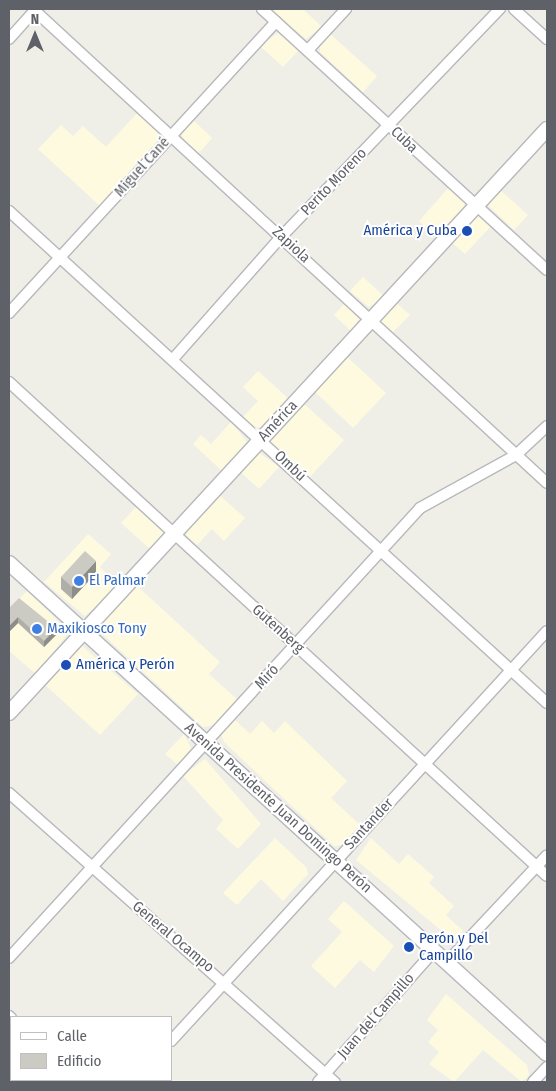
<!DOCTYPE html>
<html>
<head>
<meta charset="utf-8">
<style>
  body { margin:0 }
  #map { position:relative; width:556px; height:1091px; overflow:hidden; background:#f0efe7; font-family:"Fira Sans Condensed",sans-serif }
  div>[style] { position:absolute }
  .commercial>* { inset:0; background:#fefadf }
  .roads { filter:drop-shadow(1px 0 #b7b8bd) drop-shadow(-1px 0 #b7b8bd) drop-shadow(0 1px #b7b8bd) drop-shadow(0 -1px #b7b8bd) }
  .street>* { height:10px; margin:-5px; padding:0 5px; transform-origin:5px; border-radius:5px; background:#fff }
  .secondary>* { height:14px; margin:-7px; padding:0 7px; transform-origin:7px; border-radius:7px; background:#fff }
  .wall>* { inset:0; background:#afaea8 }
  .shaded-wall>* { inset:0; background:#8e8d88 }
  .building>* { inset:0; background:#cbcac3 }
  .dots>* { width:14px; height:14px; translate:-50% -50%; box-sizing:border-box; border:2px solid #fff; border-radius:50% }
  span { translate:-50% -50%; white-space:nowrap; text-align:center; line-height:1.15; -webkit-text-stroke:4px #fff; paint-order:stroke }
  .street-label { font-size:15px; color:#5e6167 }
  .transit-label { font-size:15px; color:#164399 }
  .right { translate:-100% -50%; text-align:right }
  .left { translate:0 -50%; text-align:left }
  .shop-label { font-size:15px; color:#366cbe }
  .frame { position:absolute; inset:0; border:10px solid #5e6167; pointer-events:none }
  .legend { position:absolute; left:10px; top:1016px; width:162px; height:65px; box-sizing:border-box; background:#fff; border:1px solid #bfc0c2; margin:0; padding:6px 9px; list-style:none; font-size:15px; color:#5e6167 }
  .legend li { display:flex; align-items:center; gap:10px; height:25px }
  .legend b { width:25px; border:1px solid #bfc0c2 }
  .north { position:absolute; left:10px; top:10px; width:50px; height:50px; -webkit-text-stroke:4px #fff; paint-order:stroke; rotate:0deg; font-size:14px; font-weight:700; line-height:20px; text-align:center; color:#5e6167 }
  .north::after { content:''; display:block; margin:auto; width:18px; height:22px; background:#5e6167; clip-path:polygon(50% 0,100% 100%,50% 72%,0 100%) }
</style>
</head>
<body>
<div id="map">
  <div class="commercial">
    <i style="clip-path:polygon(271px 9px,303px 9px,322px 27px,306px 39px)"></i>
    <i style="clip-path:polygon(278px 33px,299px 50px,283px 67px,260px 46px)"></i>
    <i style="clip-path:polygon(329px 33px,377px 76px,363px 92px,320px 52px,320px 44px)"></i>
    <i style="clip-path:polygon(138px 112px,158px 130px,160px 140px,100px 206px,38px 149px,61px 125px,73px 136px,83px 126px,106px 147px)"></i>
    <i style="clip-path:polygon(192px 119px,212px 138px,198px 154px,182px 138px,182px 130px)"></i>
    <i style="clip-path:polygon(449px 187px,464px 200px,465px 208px,438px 238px,419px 221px)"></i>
    <i style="clip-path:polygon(499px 189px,528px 215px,514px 230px,488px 205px)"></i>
    <i style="clip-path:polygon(477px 215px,492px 225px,465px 254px,450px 241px)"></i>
    <i style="clip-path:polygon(363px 277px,384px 296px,369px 307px,350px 291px)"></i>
    <i style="clip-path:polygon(394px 301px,410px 315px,391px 334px,379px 320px)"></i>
    <i style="clip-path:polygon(345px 303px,359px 319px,351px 331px,334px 315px)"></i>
    <i style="clip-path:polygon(345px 355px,386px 393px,353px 428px,313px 390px)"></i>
    <i style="clip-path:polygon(258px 371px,289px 399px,263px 427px,253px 428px,242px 418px,258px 401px,243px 387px)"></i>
    <i style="clip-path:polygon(302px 402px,344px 440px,308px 479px,268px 441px)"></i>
    <i style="clip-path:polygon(231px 422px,247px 442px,222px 471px,193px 444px,201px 435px,211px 444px)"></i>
    <i style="clip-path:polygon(258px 452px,279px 467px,259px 489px,239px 471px)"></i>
    <i style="clip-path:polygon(218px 494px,245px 518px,224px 541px,212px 529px,197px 545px,186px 535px,186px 528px)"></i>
    <i style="clip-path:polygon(138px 505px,162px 528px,163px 537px,151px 550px,121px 523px)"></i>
    <i style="clip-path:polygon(88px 534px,111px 554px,100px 567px,119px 585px,85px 616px,44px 582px)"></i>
    <i style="clip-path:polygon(134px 583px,220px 662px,209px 674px,238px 700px,215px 725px,203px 727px,99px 631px,99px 622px)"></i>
    <i style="clip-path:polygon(27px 591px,69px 632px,36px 674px,9px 651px,9px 610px)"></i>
    <i style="clip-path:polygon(82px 646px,138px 694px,100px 735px,43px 683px)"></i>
    <i style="clip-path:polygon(234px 719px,250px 734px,262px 721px,274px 733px,285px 721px,347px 781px,331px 798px,361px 826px,343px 845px,334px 846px,224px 742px,221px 734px)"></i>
    <i style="clip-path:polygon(184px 734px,191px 748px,178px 765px,165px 754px)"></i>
    <i style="clip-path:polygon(205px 759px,261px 824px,238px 849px,216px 829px,223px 820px,183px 776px)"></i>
    <i style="clip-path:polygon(275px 838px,306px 867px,308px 874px,283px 901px,261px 879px,237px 905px,223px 893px)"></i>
    <i style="clip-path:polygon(371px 838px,399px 864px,408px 854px,434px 877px,429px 883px,454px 906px,446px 915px,463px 931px,454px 941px,356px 860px)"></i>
    <i style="clip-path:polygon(344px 901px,394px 946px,374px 972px,360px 960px,335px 988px,311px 966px,342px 932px,328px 919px)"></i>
    <i style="clip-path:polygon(446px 994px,527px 1065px,529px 1075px,522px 1082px,483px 1050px,454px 1082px,429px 1064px,439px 1052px,428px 1042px,438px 1030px,427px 1020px)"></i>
  </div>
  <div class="roads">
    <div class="street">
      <i style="left:33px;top:9px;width:699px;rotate:42.68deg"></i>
      <i style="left:262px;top:9px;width:386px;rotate:42.5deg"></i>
      <i style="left:514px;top:9px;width:45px;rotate:42.3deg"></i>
      <i style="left:9px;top:39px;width:40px;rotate:-48deg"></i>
      <i style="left:308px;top:50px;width:56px;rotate:-47.2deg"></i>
      <i style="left:9px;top:211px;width:729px;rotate:42.44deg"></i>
      <i style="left:9px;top:313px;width:395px;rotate:-47.5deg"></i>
      <i style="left:173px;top:359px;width:164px;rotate:-48.5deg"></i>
      <i style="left:282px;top:236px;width:315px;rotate:-46.2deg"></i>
      <i style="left:9px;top:382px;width:730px;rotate:42.56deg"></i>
      <i style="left:9px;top:793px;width:436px;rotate:41.6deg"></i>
      <i style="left:9px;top:958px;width:609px;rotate:-47.59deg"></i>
      <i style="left:420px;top:508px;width:110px;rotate:-28.9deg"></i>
      <i style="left:516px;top:455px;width:42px;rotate:-43.1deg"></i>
      <i style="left:447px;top:962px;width:146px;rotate:-46.9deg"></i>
      <i style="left:9px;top:1016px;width:3px;rotate:45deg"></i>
      <i style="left:171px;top:1041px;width:556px;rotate:-47.48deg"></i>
      <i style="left:79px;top:1080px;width:3px;rotate:45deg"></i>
      <i style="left:134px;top:1082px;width:3px;rotate:-45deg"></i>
      <i style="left:318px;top:1082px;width:175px;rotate:-48.5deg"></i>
      <i style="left:533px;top:1082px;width:21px;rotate:-47deg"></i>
    </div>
    <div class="secondary">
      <i style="left:9px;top:563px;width:728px;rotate:42.38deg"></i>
      <i style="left:9px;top:713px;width:794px;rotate:-47.35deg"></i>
    </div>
  </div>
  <div class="wall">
    <i style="clip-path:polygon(96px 573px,72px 599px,61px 589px,61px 577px)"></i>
    <i style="clip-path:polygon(9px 608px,56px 635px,44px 647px,18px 623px,10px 631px,9px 630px)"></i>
  </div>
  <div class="shaded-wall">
    <i style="clip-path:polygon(96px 561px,96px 573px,72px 599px,72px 587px)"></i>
    <i style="clip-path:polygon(18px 617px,18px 623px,10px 631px,10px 625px)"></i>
    <i style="clip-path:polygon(56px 628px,56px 635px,44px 647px,44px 641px)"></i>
  </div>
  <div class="building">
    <i style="clip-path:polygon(85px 551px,96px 561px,72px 587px,61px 577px)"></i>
    <i style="clip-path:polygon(19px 598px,56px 628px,44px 641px,18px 617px,10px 625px,9px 624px,9px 608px)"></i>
  </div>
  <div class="dots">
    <i style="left:467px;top:231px;background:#1a4fb4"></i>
    <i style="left:79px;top:581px;background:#3f7fe0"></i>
    <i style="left:37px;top:629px;background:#3f7fe0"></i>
    <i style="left:66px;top:665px;background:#1a4fb4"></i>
    <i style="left:409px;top:947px;background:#1a4fb4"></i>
  </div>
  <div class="street-label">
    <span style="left:404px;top:140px;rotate:43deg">Cuba</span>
    <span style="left:142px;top:167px;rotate:-48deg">Miguel Cané</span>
    <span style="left:334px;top:182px;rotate:-46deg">Perito Moreno</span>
    <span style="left:291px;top:245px;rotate:43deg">Zapiola</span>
    <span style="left:278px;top:421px;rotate:-47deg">América</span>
    <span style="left:290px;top:466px;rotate:43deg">Ombú</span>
    <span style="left:278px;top:629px;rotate:42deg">Gutenberg</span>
    <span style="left:267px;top:677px;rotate:-47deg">Miró</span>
    <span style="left:278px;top:808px;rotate:42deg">Avenida Presidente Juan Domingo Perón</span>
    <span style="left:369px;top:824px;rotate:-47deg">Santander</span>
    <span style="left:173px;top:937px;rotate:40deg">General Ocampo</span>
    <span style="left:376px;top:1016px;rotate:-49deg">Juan del Campillo</span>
  </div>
  <div class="transit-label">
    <span class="right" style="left:457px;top:231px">América y Cuba</span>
    <span class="left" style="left:76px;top:665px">América y Perón</span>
    <span class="left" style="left:419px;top:947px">Perón y Del<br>Campillo</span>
  </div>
  <div class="shop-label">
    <span class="left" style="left:89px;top:581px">El Palmar</span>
    <span class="left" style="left:47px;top:629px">Maxikiosco Tony</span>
  </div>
  <div class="frame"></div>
  <ul class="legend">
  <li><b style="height:6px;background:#fff"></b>Calle</li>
  <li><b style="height:14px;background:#cbcac3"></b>Edificio</li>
  </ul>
  <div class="north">N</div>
</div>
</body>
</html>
